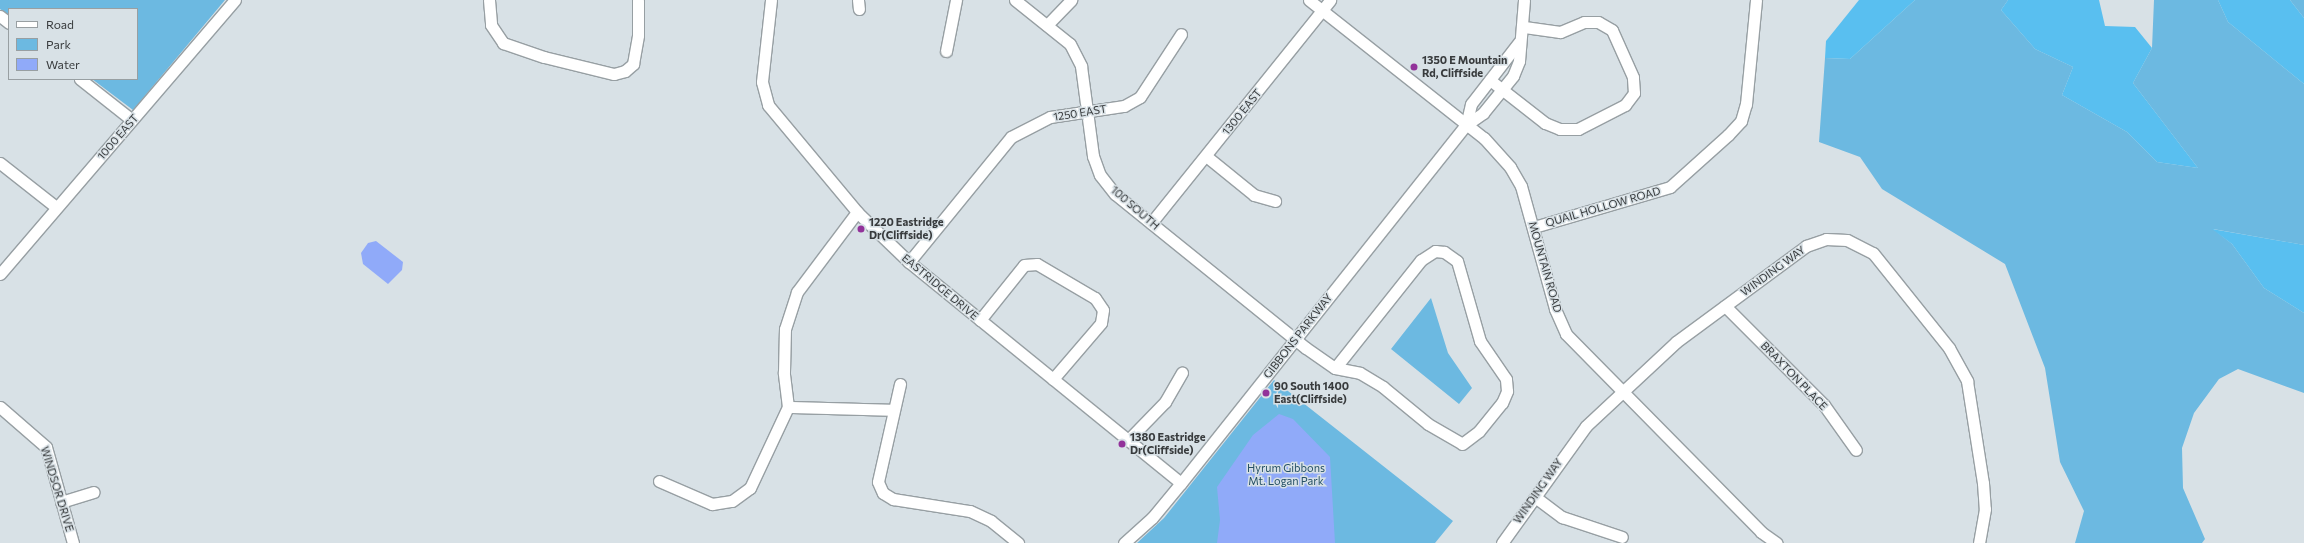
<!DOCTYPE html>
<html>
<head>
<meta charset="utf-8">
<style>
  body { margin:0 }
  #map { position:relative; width:2304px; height:543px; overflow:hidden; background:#d8e1e6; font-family:Commissioner,sans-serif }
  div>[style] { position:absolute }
  .green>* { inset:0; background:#6cb9e1 }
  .forest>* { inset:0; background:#59bff0 }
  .water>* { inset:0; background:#90aaf9 }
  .roads { filter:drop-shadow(1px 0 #979fa3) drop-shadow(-1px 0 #979fa3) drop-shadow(0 1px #979fa3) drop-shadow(0 -1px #979fa3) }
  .minor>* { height:11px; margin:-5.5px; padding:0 5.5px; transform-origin:5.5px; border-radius:5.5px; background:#fff }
  .dots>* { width:11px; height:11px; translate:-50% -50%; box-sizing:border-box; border:2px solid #d8e1e6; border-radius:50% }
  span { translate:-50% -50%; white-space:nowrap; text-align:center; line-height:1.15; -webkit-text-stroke:3px #d8e1e6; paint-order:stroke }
  .poi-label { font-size:11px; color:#383b3d; font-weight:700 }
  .left { translate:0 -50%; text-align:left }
  .street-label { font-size:11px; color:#383b3d }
  .park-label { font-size:11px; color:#265166 }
  .legend { position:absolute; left:8px; top:8px; width:130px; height:72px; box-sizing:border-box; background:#d8e1e6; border:1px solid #989fa2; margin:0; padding:5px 7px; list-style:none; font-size:12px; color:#383b3d }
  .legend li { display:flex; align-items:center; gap:8px; height:20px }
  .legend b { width:20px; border:1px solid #989fa2 }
</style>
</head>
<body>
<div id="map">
  <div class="green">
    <i style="clip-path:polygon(0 0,225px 0,133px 110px,92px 79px,137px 79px,137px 9px,9px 9px,9px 15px,0 9px)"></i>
    <i style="clip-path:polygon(1915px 0,2008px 0,2001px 10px,2035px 49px,2073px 67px,2062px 95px,2127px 132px,2157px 162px,2198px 168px,2133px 83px,2152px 48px,2154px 0,2218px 0,2228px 22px,2304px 84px,2304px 245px,2213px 229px,2232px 244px,2264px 288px,2304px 313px,2304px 393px,2238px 369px,2219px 379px,2194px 413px,2182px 448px,2183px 488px,2205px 539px,2202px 543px,2075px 543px,2084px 511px,2060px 462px,2045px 368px,2005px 264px,1882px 189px,1860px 157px,1819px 142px,1825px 58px,1850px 59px)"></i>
    <i style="clip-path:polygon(2290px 0,2304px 0,2304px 18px)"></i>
    <i style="clip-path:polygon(1431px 298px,1448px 353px,1472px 388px,1459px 404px,1391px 349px)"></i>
    <i style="clip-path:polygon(1274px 380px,1453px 521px,1435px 543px,1137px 543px,1164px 518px)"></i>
  </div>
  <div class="forest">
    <i style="clip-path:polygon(1859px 0,1915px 0,1850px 59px,1825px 58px,1826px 41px)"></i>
    <i style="clip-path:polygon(2008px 0,2099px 0,2105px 26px,2135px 27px,2152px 48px,2133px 83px,2198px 168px,2157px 162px,2127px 132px,2062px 95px,2073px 67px,2035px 49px,2001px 10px)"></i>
    <i style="clip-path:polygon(2218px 0,2290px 0,2304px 18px,2304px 84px,2228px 22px)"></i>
    <i style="clip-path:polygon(2212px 229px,2304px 245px,2304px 313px,2264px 288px,2232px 244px)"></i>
  </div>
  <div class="water">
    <i style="clip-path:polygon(376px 241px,403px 262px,402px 270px,388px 284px,363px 264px,361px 253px,368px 243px)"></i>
    <i style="clip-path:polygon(1279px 414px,1293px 419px,1330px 457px,1335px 543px,1217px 543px,1220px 520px,1217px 487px,1253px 435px)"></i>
  </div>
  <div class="roads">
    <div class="minor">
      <i style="left:489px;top:0;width:25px;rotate:85deg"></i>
      <i style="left:491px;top:25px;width:22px;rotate:56deg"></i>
      <i style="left:503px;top:43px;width:43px;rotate:18.9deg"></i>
      <i style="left:544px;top:57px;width:72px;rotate:13.7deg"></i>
      <i style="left:614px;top:74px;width:11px;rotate:-15deg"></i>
      <i style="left:625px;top:71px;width:11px;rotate:-41deg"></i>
      <i style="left:633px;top:64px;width:29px;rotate:-80deg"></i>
      <i style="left:638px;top:35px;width:35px;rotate:-90deg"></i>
      <i style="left:771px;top:0;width:82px;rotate:96.3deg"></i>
      <i style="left:762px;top:82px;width:24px;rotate:75deg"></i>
      <i style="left:768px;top:105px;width:139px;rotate:50.2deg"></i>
      <i style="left:857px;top:212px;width:72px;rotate:43.9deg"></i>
      <i style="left:909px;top:262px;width:350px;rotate:39.1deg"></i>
      <i style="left:858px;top:0;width:9px;rotate:84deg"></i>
      <i style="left:1015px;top:0;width:70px;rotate:38.7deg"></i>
      <i style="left:1070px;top:44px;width:25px;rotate:63deg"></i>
      <i style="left:1081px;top:66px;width:91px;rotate:82.4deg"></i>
      <i style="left:1093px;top:156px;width:20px;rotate:70deg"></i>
      <i style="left:1100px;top:175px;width:24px;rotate:52deg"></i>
      <i style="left:1115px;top:194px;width:245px;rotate:38.9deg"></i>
      <i style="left:1306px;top:348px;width:35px;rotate:35deg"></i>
      <i style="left:1335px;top:368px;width:25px;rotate:11deg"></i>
      <i style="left:1360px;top:373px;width:27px;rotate:31deg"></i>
      <i style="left:1383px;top:387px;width:58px;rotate:39.4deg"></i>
      <i style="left:1428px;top:424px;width:39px;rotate:30deg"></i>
      <i style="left:1462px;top:444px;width:21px;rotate:-37deg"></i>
      <i style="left:1479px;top:431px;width:36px;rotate:-51deg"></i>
      <i style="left:1502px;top:403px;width:13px;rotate:-67deg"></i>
      <i style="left:1507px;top:391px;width:12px;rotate:-95deg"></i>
      <i style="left:1506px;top:379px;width:46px;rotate:-124.4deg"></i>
      <i style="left:1480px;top:341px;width:83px;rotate:-106deg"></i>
      <i style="left:1457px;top:261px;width:16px;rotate:-145deg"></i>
      <i style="left:1444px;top:252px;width:9px;rotate:-174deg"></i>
      <i style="left:1435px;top:251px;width:17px;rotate:147deg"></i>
      <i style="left:1421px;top:260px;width:138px;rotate:128.5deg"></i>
      <i style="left:1309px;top:0;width:223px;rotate:38.3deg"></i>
      <i style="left:1484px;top:138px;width:39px;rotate:48deg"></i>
      <i style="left:1510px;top:167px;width:22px;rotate:60deg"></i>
      <i style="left:1521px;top:186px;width:128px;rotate:74.5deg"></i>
      <i style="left:1555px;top:309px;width:27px;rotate:66deg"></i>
      <i style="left:1566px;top:334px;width:278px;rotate:45.4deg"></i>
      <i style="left:1761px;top:532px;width:19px;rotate:35deg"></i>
      <i style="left:0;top:16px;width:11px;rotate:38deg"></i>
      <i style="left:1047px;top:25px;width:35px;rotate:-46deg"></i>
      <i style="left:1519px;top:42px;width:78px;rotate:127.7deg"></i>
      <i style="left:1471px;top:104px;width:22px;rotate:103deg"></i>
      <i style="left:1466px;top:125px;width:21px;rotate:-35deg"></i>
      <i style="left:1483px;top:113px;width:48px;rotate:-51deg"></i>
      <i style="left:1513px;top:76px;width:16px;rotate:-68deg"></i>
      <i style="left:1519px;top:61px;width:61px;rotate:-85.3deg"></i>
      <i style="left:946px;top:51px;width:52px;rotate:-78.9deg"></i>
      <i style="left:80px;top:79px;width:66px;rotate:38.3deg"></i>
      <i style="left:1490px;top:80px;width:70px;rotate:38deg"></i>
      <i style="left:1545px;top:123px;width:16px;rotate:22deg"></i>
      <i style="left:1560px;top:129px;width:18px"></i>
      <i style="left:1578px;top:129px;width:53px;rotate:-27.1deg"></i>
      <i style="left:1625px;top:105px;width:15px;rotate:-53deg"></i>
      <i style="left:1634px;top:93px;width:16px;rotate:-94deg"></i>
      <i style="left:1633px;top:77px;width:51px;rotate:-114.1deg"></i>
      <i style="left:1612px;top:30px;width:16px;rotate:-150deg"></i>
      <i style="left:1598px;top:22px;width:14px;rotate:180deg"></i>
      <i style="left:1584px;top:22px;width:26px;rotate:157deg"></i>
      <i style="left:1560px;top:32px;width:36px;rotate:-172deg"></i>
      <i style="left:1206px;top:156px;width:62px;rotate:39.1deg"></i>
      <i style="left:1254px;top:195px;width:22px;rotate:16deg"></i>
      <i style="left:0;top:163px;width:71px;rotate:38.2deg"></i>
      <i style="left:1151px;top:223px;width:286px;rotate:-51.2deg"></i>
      <i style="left:1534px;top:227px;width:142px;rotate:-16.4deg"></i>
      <i style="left:1670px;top:187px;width:78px;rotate:-41.9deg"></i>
      <i style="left:1728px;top:135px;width:19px;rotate:-47deg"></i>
      <i style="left:1741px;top:121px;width:18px;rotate:-74deg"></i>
      <i style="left:1746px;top:104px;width:104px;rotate:-84.5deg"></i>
      <i style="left:909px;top:262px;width:161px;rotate:-50.8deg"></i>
      <i style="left:1011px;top:137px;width:44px;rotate:-27.1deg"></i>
      <i style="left:1050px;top:117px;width:75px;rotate:-8.5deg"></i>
      <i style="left:1124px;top:106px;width:18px;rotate:-29deg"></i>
      <i style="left:1140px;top:97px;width:75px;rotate:-56.9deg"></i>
      <i style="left:0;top:274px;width:361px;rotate:-49.4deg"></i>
      <i style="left:1725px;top:306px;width:140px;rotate:45deg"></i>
      <i style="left:1824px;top:405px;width:55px;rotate:54.6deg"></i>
      <i style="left:980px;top:320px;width:70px;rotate:-51.3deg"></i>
      <i style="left:1024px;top:265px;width:13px;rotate:-4deg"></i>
      <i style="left:1037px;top:264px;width:67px;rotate:30.4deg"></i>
      <i style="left:1095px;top:298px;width:14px;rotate:56deg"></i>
      <i style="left:1103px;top:310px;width:13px;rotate:99deg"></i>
      <i style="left:1101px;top:323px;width:74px;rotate:130.6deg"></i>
      <i style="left:900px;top:384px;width:100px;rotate:102.7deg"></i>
      <i style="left:878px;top:482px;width:12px;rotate:66deg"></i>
      <i style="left:883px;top:493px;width:12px;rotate:31deg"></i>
      <i style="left:893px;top:499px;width:78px;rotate:8.9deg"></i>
      <i style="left:970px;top:511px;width:23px;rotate:25deg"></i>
      <i style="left:991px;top:521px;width:35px;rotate:39deg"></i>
      <i style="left:0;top:407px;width:61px;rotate:41deg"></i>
      <i style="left:46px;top:447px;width:100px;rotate:74.3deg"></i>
      <i style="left:788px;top:407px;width:105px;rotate:1.6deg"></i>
      <i style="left:1128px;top:440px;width:53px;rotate:-45.8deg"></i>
      <i style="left:1165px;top:402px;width:34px;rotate:-60deg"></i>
      <i style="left:659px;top:481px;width:58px;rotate:23.5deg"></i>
      <i style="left:712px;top:504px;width:20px;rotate:-9deg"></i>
      <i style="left:732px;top:501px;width:22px;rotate:-36deg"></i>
      <i style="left:750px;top:488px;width:89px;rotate:-64.9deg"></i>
      <i style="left:788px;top:407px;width:35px;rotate:-97deg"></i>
      <i style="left:784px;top:372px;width:43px;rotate:-88.7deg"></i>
      <i style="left:785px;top:329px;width:39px;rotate:-72deg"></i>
      <i style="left:797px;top:292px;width:100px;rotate:-53.1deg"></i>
      <i style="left:1535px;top:497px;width:34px;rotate:37deg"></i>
      <i style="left:1562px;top:517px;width:63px;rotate:18.4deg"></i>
      <i style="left:61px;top:502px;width:34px;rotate:-17deg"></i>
      <i style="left:1124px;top:543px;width:38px;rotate:-42deg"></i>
      <i style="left:1152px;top:518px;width:45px;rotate:-50.4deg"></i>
      <i style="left:1181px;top:483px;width:458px;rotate:-51.5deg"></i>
      <i style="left:1502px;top:543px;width:144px;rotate:-54.3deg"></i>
      <i style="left:1586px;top:426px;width:123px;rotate:-43deg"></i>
      <i style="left:1676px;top:342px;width:162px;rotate:-36.4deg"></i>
      <i style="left:1806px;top:246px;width:21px;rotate:-19deg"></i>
      <i style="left:1826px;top:239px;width:21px;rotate:3deg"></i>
      <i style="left:1847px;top:240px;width:29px;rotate:27deg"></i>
      <i style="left:1873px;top:253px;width:122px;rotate:51.3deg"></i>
      <i style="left:1949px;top:348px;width:38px;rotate:61deg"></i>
      <i style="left:1967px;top:381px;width:103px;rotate:81.1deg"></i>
      <i style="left:1983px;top:483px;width:26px;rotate:86deg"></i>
      <i style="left:1985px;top:509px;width:35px;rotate:100deg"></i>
    </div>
  </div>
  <div class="dots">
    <i style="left:1414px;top:67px;background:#92329a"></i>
    <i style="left:861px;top:229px;background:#92329a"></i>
    <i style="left:1266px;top:393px;background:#92329a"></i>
    <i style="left:1122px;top:444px;background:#92329a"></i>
  </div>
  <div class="poi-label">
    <span class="left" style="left:1422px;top:67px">1350 E Mountain<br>Rd, Cliffside</span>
    <span class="left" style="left:869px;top:229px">1220 Eastridge<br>Dr(Cliffside)</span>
    <span class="left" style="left:1274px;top:393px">90 South 1400<br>East(Cliffside)</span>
    <span class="left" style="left:1130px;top:444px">1380 Eastridge<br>Dr(Cliffside)</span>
  </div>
  <div class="street-label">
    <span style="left:1242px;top:112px;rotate:-51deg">1300 EAST</span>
    <span style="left:1080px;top:113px;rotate:-9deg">1250 EAST</span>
    <span style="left:118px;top:137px;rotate:-49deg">1000 EAST</span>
    <span style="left:1603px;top:207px;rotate:-16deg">QUAIL HOLLOW ROAD</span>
    <span style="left:1135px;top:208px;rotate:41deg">100 SOUTH</span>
    <span style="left:1545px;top:267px;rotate:74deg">MOUNTAIN ROAD</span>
    <span style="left:1773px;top:271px;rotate:-36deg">WINDING WAY</span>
    <span style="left:940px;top:287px;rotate:40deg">EASTRIDGE DRIVE</span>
    <span style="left:1298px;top:336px;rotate:-52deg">GIBBONS PARKWAY</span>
    <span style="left:1794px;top:376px;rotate:46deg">BRAXTON PLACE</span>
    <span style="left:57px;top:489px;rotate:73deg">WINDSOR DRIVE</span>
    <span style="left:1538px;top:491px;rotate:-55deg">WINDING WAY</span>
  </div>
  <div class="park-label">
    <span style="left:1286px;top:475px">Hyrum Gibbons<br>Mt. Logan Park</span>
  </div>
  <ul class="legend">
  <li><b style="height:5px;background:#fff"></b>Road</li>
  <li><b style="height:11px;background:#6cb9e1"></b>Park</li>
  <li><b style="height:11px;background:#90aaf9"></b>Water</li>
  </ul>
</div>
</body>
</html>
